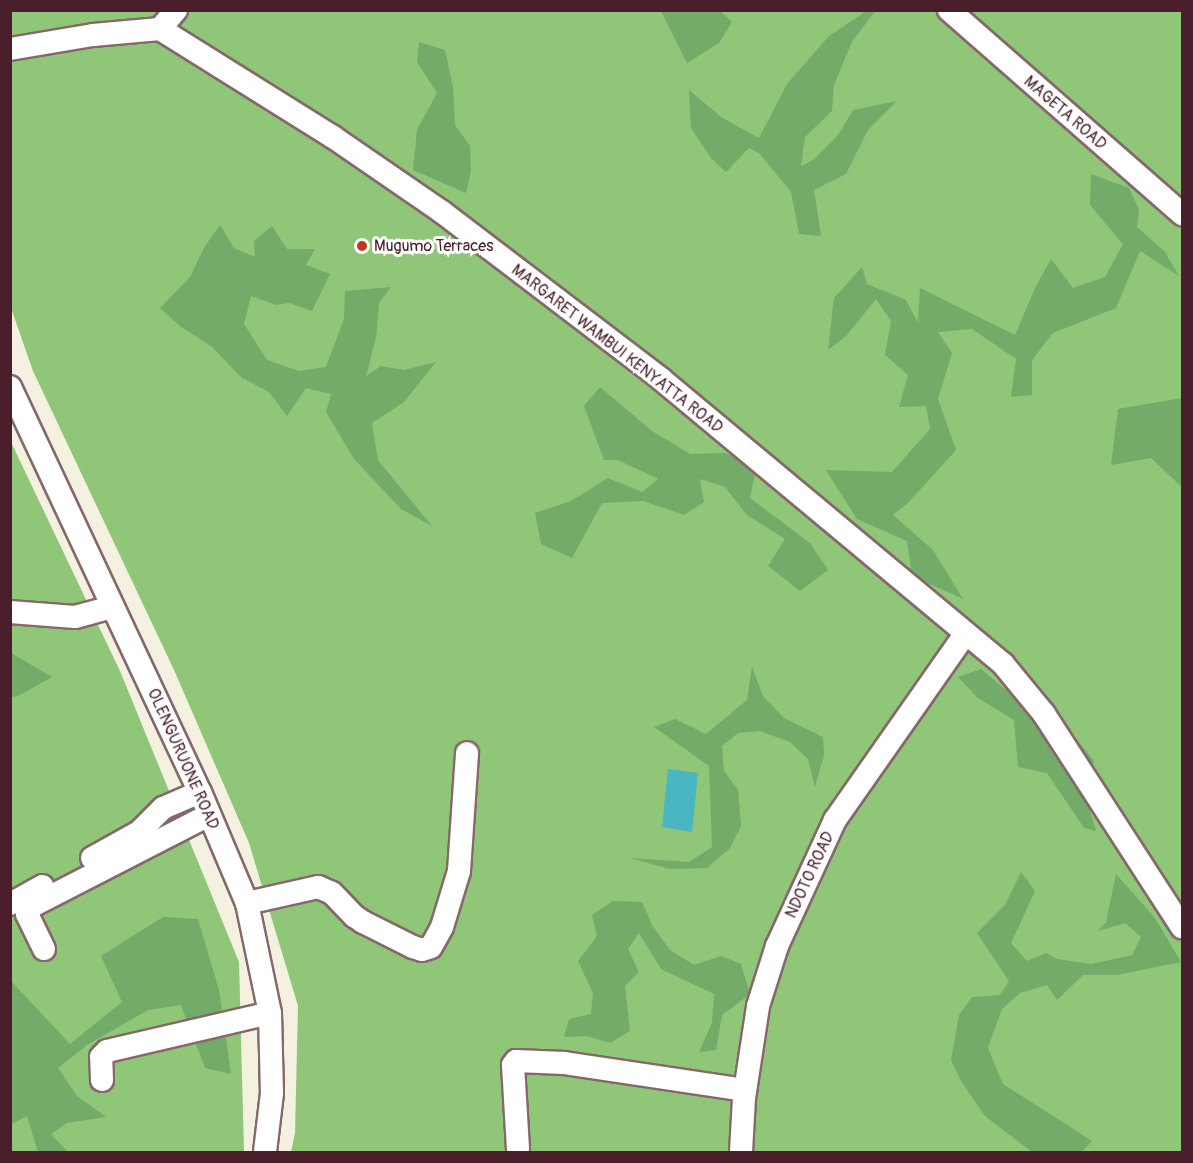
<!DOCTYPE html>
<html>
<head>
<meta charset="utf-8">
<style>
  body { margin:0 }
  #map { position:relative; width:1193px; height:1163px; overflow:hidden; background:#f5f1e1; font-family:Pangolin,sans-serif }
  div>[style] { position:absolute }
  .green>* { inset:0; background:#8fc678 }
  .forest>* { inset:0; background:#73ab68 }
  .water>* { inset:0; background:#49b7c1 }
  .roads { filter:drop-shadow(2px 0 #86686b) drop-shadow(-2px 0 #86686b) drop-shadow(0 2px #86686b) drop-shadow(0 -2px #86686b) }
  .minor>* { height:22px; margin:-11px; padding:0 11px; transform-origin:11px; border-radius:11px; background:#fff }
  .dots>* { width:16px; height:16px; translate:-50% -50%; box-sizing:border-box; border:3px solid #fff; border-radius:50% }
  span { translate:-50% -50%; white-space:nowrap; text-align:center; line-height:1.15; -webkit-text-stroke:6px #fff; paint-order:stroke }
  .street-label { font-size:16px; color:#4a1f2b }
  .poi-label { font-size:16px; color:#4a1f2b }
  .left { translate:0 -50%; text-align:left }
  .frame { position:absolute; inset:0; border:12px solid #4a1f2b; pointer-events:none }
</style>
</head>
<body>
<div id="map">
  <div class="green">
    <i style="clip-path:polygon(11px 11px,1182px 11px,1182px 1152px,291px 1152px,295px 1133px,298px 1006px,249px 843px,174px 670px,33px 371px,11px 308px)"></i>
    <i style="clip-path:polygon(10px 440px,120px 671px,239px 962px,244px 1152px,11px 1152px)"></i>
  </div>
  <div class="forest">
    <i style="clip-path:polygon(868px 10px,875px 11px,852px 42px,834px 85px,832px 111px,805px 137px,801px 166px,813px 160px,838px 135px,853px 110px,897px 101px,868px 130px,846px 174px,814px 190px,821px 236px,799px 234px,791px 192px,759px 153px,749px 148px,726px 172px,711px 158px,691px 128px,689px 90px,721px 117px,759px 138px,787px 84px,829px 36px)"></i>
    <i style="clip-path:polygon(661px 11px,720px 11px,732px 22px,719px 43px,687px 63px)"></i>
    <i style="clip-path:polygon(419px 42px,445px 50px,453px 87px,455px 125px,470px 146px,471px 171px,466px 193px,413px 170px,417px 130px,437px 93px,417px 62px)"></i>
    <i style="clip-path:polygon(1091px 174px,1129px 188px,1139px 210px,1137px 227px,1165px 252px,1179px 276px,1140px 251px,1116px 308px,1053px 333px,1032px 360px,1032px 395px,1011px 397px,1016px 359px,972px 329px,938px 332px,952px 353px,938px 399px,956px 450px,908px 503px,893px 515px,933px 550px,963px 599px,912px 576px,907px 541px,857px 519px,826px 470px,892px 472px,930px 429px,926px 406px,899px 407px,908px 375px,885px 355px,891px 321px,876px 299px,846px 336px,828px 350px,834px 298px,862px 267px,867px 284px,906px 300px,918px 323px,920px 288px,1015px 335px,1035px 288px,1051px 259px,1073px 288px,1105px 277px,1123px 244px,1090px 205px)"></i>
    <i style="clip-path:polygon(220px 225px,234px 248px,255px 257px,254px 241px,272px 226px,287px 249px,315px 249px,306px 265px,330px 274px,312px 311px,289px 303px,276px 305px,251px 296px,244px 324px,267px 360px,299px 371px,326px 367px,344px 319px,345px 291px,391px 287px,379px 303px,376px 338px,366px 376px,381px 366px,404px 370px,436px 362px,404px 402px,372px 423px,378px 460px,432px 526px,401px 509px,354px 459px,326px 412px,331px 394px,306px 388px,287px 416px,269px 392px,242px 378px,212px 347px,180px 326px,160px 308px,190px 277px,205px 246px)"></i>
    <i style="clip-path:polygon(600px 387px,652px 431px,690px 454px,726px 453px,756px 469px,750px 498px,810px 543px,828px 570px,800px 591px,768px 566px,785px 539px,747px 515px,725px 487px,700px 479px,704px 502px,684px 515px,643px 501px,602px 503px,572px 558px,541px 544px,535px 513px,571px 501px,608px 478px,642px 492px,658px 479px,618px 460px,604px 460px,584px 406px)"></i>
    <i style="clip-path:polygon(1182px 398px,1182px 487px,1151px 458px,1111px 465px,1118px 409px)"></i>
    <i style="clip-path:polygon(11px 653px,52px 677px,18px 696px,11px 697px)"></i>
    <i style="clip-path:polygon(752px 667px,763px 696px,784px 718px,823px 737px,824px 755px,815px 787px,808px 759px,790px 742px,760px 731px,738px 733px,722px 746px,724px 771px,738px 790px,741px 826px,730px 848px,707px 868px,670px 869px,630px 858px,689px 862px,712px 847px,709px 766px,654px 727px,675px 719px,706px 734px,747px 700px)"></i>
    <i style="clip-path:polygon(981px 669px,1006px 690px,1067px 727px,1094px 761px,1087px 801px,1096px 831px,1084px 828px,1047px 773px,1018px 767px,1014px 720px,978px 698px,958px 677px)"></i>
    <i style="clip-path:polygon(1021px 872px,1035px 891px,1011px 943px,1027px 961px,1046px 953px,1057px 959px,1091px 964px,1132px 955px,1141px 937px,1125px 923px,1098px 931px,1106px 922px,1116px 874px,1155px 918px,1181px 962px,1117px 975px,1083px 975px,1057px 1000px,1047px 985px,1020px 993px,1002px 1009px,988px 1048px,1003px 1084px,1092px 1141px,1082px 1152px,1032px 1152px,985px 1116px,961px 1081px,951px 1060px,959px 1015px,972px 997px,1000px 995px,1009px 981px,977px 933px,1005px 905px)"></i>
    <i style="clip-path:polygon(613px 901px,642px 902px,652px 925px,670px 950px,694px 965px,721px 956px,741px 964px,750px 994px,722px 1015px,716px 1050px,699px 1052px,712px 1023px,714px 994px,661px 969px,639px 933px,628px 949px,639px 972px,625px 986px,630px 1031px,610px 1043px,587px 1036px,564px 1037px,569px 1019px,591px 1014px,593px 993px,578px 961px,597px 936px,592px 915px)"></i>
    <i style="clip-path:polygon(163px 917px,198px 919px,219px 990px,231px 1074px,205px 1068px,181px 1005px,148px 1010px,87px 1045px,58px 1068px,77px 1096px,106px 1117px,67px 1123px,51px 1134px,68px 1152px,38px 1152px,27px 1116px,11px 1124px,11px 981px,70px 1044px,122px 1002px,101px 956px)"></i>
  </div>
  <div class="water">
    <i style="clip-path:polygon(668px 769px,698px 773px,692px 832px,662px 827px)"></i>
  </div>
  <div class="roads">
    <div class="minor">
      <i style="left:949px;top:10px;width:310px;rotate:41.2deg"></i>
      <i style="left:160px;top:29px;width:25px;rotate:-50deg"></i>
      <i style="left:10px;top:49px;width:84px;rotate:-9.6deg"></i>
      <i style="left:93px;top:35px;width:67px;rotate:-5.1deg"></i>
      <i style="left:160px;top:29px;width:204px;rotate:32deg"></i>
      <i style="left:333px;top:137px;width:132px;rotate:34.5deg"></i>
      <i style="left:442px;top:212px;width:275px;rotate:37.3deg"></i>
      <i style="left:661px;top:379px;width:445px;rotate:39.8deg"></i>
      <i style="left:1003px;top:664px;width:65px;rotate:50.6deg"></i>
      <i style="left:1044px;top:714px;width:254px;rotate:57.1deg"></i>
      <i style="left:10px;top:387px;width:447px;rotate:64.9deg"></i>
      <i style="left:200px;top:792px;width:121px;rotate:67.1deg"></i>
      <i style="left:247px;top:903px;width:112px;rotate:78.2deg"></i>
      <i style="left:270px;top:1013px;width:80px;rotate:88.6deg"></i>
      <i style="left:272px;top:1093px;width:59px;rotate:96.8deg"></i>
      <i style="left:10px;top:612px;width:65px;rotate:4.4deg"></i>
      <i style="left:75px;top:617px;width:39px;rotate:-15deg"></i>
      <i style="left:92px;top:858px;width:54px;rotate:-29deg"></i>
      <i style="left:139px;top:832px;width:34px;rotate:-45deg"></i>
      <i style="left:163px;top:808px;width:40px;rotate:-23.4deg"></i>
      <i style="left:247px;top:903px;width:73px;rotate:-12.7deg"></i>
      <i style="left:318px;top:887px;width:15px;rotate:23deg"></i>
      <i style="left:332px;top:893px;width:32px;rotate:46deg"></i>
      <i style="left:354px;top:916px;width:11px;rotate:34deg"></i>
      <i style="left:363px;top:922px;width:56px;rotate:26.6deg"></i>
      <i style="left:413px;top:947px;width:9px;rotate:18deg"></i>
      <i style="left:422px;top:950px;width:9px;rotate:-18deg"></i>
      <i style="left:431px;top:947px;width:23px;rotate:-61deg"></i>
      <i style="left:442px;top:927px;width:59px;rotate:-73.1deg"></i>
      <i style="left:459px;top:871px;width:118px;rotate:-86.1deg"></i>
      <i style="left:10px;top:904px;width:37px;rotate:-29deg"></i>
      <i style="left:44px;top:949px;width:39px;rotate:-116deg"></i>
      <i style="left:27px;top:914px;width:9px;rotate:-58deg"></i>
      <i style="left:32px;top:906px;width:199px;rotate:-27.2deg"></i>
      <i style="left:102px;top:1080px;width:23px;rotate:-92deg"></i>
      <i style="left:101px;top:1057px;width:8px;rotate:-45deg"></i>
      <i style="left:107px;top:1051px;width:167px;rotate:-13.1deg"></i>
      <i style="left:518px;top:1149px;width:84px;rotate:-93.4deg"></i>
      <i style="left:513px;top:1065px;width:5px;rotate:-53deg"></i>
      <i style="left:516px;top:1061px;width:48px;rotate:2.4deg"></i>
      <i style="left:564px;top:1063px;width:183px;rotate:8.5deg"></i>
      <i style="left:741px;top:1152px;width:54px;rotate:-86.8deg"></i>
      <i style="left:744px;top:1098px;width:93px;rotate:-81.3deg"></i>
      <i style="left:758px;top:1006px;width:63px;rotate:-72.4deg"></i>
      <i style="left:777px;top:946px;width:139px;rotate:-65.3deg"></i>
      <i style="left:835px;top:820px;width:227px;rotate:-55deg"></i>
    </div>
  </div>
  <div class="dots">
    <i style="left:362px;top:246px;background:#c8321e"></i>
  </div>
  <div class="street-label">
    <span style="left:1065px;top:113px;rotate:41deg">MAGETA ROAD</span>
    <span style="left:617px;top:349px;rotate:38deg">MARGARET WAMBUI KENYATTA ROAD</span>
    <span style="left:183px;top:759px;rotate:66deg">OLENGURUONE ROAD</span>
    <span style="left:810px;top:875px;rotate:-65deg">NDOTO ROAD</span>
  </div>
  <div class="poi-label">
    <span class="left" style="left:374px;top:246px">Mugumo Terraces</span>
  </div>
  <div class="frame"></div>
</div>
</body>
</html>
